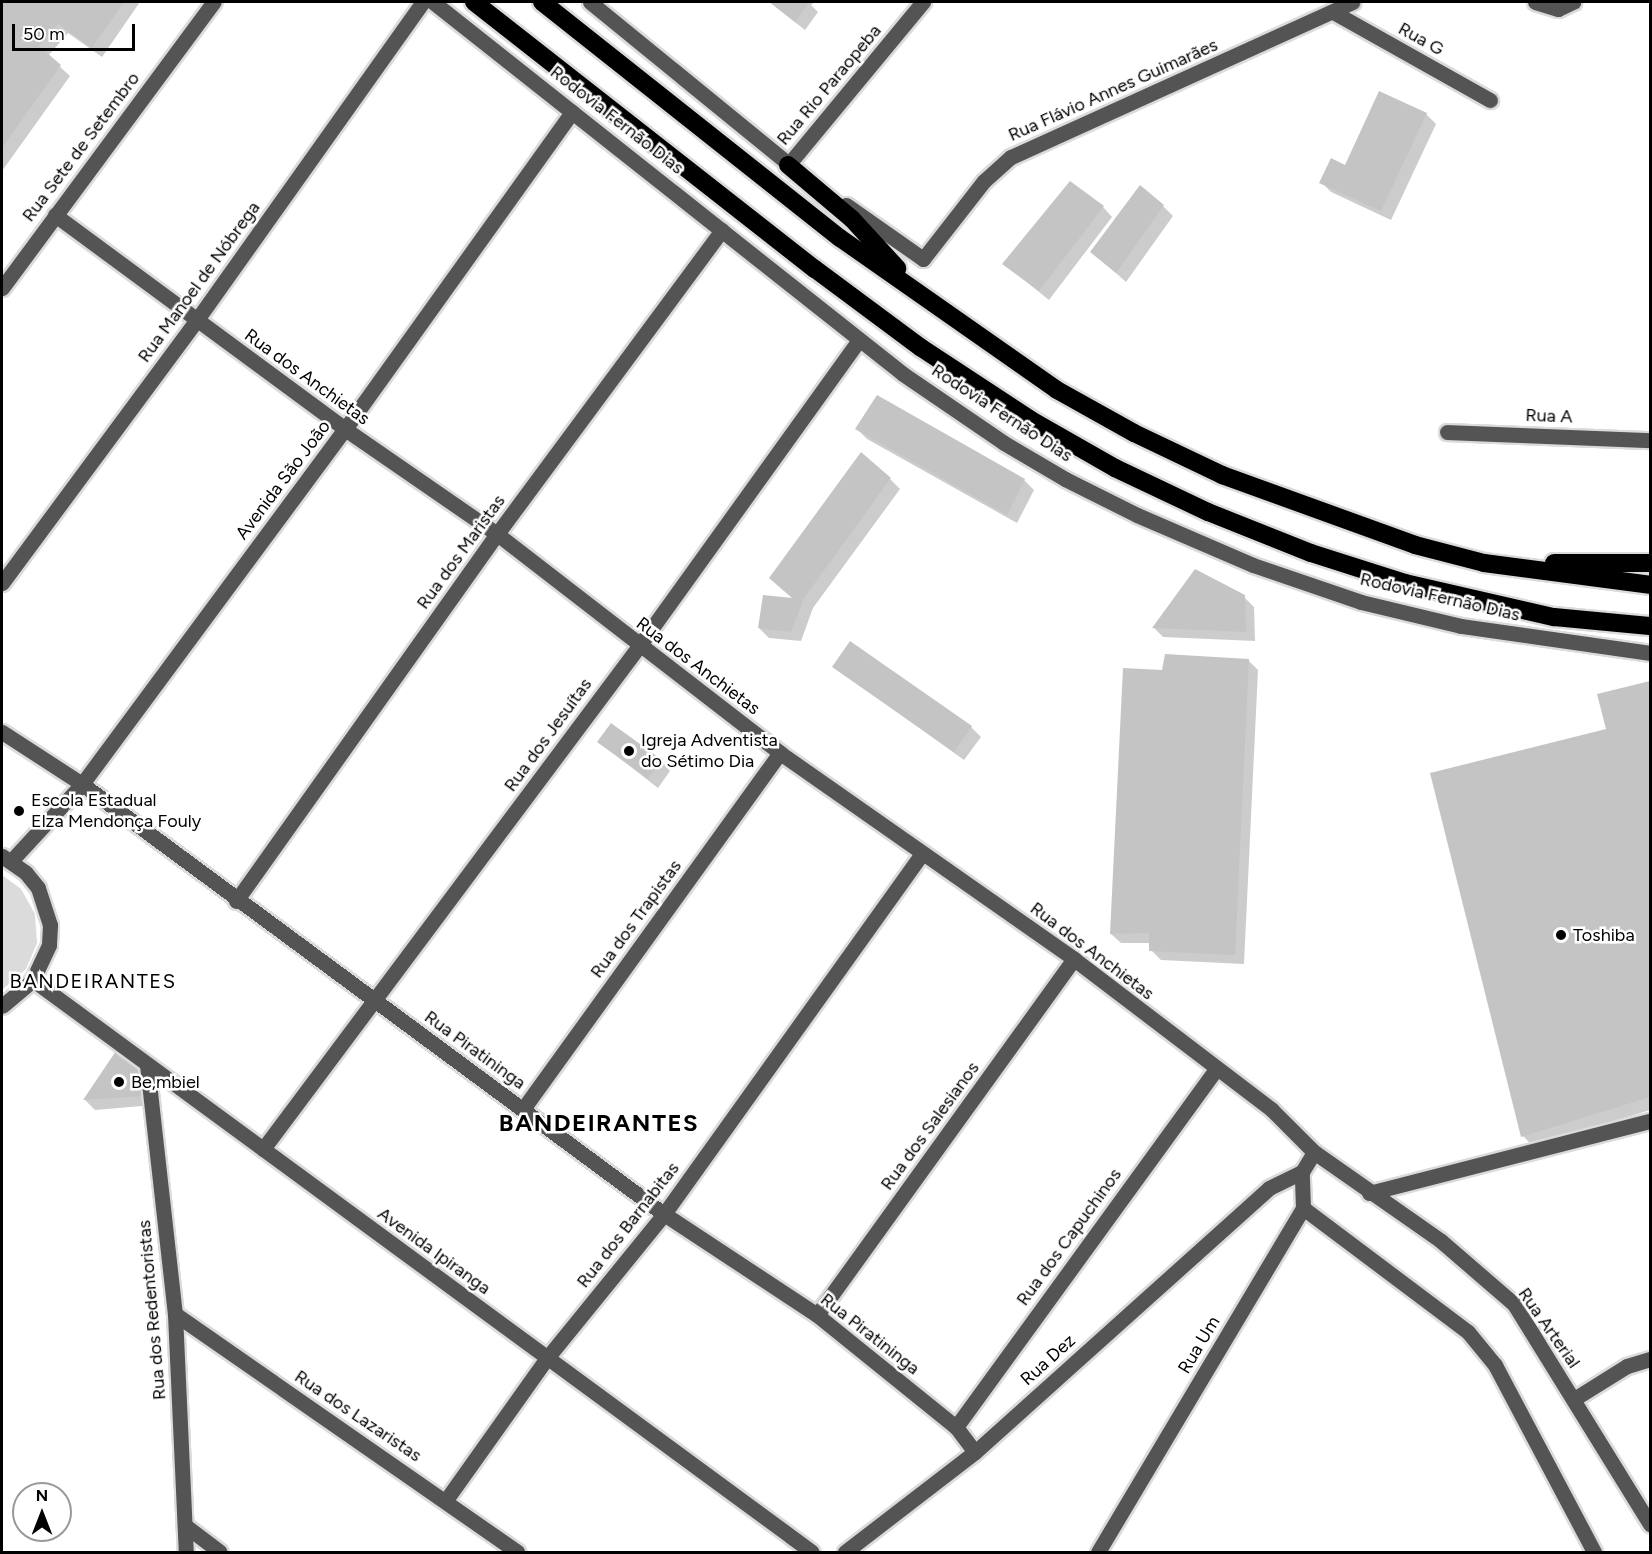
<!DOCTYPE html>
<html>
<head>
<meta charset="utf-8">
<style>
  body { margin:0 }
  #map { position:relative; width:1652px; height:1554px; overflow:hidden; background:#fff; font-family:Figtree,sans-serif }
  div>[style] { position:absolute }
  .green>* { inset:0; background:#dbdbdb }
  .shadow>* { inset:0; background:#0003 }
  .building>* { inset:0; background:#c4c4c4 }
  .roads { filter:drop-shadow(2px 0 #dbdbdb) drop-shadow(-2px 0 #dbdbdb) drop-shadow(0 2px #dbdbdb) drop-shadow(0 -2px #dbdbdb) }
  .minor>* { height:15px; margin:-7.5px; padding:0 7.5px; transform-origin:7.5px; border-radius:7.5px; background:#545454 }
  .highway>* { height:18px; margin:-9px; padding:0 9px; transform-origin:9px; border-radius:9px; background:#000 }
  .dots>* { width:16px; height:16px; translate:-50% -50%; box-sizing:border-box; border:3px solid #fff; border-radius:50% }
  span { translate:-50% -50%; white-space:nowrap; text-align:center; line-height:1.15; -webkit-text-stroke:5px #fff; paint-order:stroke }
  .street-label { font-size:18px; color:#000 }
  .poi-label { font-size:18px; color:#000 }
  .left { translate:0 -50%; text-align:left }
  .neighbourhood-label { font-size:20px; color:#000; letter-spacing:1.5px }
  .district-label { font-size:24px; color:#000; font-weight:700; letter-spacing:1.5px }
  .frame { position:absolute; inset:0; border:3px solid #000; pointer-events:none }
  .north { position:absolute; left:12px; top:1482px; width:60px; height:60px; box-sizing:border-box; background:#fff; border:2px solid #999; border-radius:50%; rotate:0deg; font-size:16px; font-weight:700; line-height:24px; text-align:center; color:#000 }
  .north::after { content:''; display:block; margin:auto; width:21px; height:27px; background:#000; clip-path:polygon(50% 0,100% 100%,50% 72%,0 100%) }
  .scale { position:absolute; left:12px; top:24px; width:123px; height:27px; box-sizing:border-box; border:3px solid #000; border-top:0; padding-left:8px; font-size:18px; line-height:21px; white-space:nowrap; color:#000; -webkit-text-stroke:4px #fff; paint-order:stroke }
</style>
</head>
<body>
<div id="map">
  <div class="green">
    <i style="clip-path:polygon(2px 875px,21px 889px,35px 914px,37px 943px,26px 969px,2px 990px)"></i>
  </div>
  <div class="shadow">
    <i style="clip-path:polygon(2px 2px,140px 2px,102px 57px,68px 33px,48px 56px,70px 76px,2px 171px)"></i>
    <i style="clip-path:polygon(769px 2px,814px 2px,811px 5px,818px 12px,805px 30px)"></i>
    <i style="clip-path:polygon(1426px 114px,1436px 124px,1391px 220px,1331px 192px,1321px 182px)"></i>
    <i style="clip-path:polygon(1163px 206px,1173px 216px,1126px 282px,1092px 252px)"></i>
    <i style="clip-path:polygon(1103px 207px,1112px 217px,1049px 300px,1004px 264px)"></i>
    <i style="clip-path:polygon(857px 429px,1024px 480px,1034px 490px,1017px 523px,867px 439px)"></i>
    <i style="clip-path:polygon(890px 479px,900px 489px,813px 608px,801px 641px,769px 638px,759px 628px,795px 600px)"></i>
    <i style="clip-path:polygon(1244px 597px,1254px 607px,1255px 641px,1163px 637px,1154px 628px)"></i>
    <i style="clip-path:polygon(1248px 660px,1258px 670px,1244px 964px,1161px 960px,1151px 950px,1151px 943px,1121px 943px,1111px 934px,1163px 671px)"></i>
    <i style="clip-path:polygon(834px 667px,971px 727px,981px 737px,964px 760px)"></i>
    <i style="clip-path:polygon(1650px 683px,1650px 1110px,1533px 1146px,1523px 1136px,1608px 730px,1599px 695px)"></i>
    <i style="clip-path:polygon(599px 742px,661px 761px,670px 771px,658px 788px)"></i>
    <i style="clip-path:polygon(116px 1053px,154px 1105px,95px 1110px,85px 1100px)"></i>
  </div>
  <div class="building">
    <i style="clip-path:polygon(2px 2px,124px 2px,92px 48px,58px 24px,39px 46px,61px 65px,2px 148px)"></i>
    <i style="clip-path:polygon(770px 2px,809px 2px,795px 22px)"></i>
    <i style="clip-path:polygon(1379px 91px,1427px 113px,1381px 211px,1319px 183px,1331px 158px,1345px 165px)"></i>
    <i style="clip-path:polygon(1070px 181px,1104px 206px,1039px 291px,1002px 264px)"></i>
    <i style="clip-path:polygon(1140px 185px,1164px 205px,1116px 273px,1090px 252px)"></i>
    <i style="clip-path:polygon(877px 395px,1025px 479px,1007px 515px,855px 429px)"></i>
    <i style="clip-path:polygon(861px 452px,891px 478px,804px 598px,791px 632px,758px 628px,763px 595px,792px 598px,769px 578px)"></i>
    <i style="clip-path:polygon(1195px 569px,1245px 595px,1246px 632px,1152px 628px)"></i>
    <i style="clip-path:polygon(850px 641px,972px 726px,954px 752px,832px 667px)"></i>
    <i style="clip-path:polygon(1165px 654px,1249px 659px,1235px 955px,1149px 951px,1149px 933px,1110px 934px,1123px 668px,1162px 670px)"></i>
    <i style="clip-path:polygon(1650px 681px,1650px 1097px,1521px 1137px,1430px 773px,1606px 729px,1597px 694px)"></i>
    <i style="clip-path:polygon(611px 723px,662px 760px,648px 779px,597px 742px)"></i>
    <i style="clip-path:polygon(116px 1051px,142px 1069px,145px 1096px,83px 1100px)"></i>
  </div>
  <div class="roads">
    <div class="minor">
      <i style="left:433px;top:2px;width:599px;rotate:38.36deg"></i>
      <i style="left:903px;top:374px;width:122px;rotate:34.3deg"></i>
      <i style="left:1004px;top:443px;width:71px;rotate:30.5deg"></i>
      <i style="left:1065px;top:479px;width:80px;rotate:26.6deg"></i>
      <i style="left:1137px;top:515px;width:126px;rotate:23.3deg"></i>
      <i style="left:1253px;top:565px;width:114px;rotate:18.9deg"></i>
      <i style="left:1361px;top:602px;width:103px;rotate:13.5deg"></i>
      <i style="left:1461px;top:626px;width:191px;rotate:8.1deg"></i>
      <i style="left:590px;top:2px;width:267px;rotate:39.2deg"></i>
      <i style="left:1535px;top:2px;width:24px;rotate:17deg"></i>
      <i style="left:1558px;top:9px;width:17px;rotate:-25deg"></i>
      <i style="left:1333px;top:12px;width:180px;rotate:29.3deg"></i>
      <i style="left:788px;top:165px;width:212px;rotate:-50.4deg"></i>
      <i style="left:846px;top:205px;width:94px;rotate:35deg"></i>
      <i style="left:923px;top:259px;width:99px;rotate:-52deg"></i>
      <i style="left:984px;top:181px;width:36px;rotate:-42deg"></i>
      <i style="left:1011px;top:157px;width:375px;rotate:-24.4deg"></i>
      <i style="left:55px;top:215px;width:360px;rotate:36.4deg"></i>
      <i style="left:345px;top:429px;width:185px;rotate:34.6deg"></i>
      <i style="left:497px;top:534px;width:358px;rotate:37.7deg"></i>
      <i style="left:780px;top:753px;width:359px;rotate:35deg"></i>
      <i style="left:1074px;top:959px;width:248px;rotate:37.3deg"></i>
      <i style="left:1271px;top:1109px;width:61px;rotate:45deg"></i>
      <i style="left:1314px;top:1152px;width:155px;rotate:35deg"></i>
      <i style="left:1441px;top:1241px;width:96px;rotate:40.8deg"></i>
      <i style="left:1514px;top:1304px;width:259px;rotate:58.3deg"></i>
      <i style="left:2px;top:288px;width:356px;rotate:-53.5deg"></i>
      <i style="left:1447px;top:432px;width:203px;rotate:2.3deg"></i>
      <i style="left:2px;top:583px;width:326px;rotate:-53.5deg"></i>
      <i style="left:196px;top:321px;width:392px;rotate:-54.6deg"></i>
      <i style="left:2px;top:732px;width:95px;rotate:33deg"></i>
      <i style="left:82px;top:784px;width:724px;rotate:36.46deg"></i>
      <i style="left:664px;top:1214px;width:183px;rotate:33.4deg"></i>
      <i style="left:817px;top:1315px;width:179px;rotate:38.9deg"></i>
      <i style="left:956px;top:1427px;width:31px;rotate:53deg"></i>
      <i style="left:2px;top:856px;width:29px;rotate:35deg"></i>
      <i style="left:26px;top:873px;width:19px;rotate:51deg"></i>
      <i style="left:38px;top:888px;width:39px;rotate:72deg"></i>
      <i style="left:50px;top:925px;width:20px;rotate:93deg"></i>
      <i style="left:49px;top:945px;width:38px;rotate:115deg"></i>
      <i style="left:33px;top:980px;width:40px;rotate:140deg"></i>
      <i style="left:11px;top:861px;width:105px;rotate:-47.3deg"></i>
      <i style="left:82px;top:784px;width:442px;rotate:-53.5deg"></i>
      <i style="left:345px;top:429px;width:390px;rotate:-54.4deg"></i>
      <i style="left:236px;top:901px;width:450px;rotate:-54.6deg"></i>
      <i style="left:497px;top:534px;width:378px;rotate:-53.5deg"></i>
      <i style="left:33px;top:980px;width:966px;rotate:36.29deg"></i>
      <i style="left:147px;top:1065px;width:251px;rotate:83.6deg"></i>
      <i style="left:175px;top:1314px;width:238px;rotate:87.4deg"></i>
      <i style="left:523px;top:1109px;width:439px;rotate:-54.2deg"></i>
      <i style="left:263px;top:1149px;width:628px;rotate:-53.22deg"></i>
      <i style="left:639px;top:646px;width:377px;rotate:-54.3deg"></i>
      <i style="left:1369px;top:1193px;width:290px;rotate:-14.4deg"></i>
      <i style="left:1303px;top:1208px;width:206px;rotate:36.9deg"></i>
      <i style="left:1468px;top:1332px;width:43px;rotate:50.7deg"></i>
      <i style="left:1495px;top:1365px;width:212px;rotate:62.1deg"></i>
      <i style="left:175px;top:1314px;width:417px;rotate:34.8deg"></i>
      <i style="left:817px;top:1315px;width:439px;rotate:-54.2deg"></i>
      <i style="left:1574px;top:1399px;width:62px;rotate:-31.9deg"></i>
      <i style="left:1627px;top:1366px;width:24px;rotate:-17deg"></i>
      <i style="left:956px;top:1427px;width:441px;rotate:-54deg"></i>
      <i style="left:446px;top:1500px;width:174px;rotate:-54.6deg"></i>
      <i style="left:547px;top:1358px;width:186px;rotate:-50.9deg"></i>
      <i style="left:664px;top:1214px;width:443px;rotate:-54.4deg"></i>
      <i style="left:187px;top:1527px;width:41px;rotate:37.1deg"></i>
      <i style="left:845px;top:1552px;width:164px;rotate:-37.6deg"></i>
      <i style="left:975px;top:1452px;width:395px;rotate:-41.9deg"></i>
      <i style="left:1269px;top:1188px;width:37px;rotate:-26deg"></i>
      <i style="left:1098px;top:1552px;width:400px;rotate:-59.2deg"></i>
      <i style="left:1303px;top:1208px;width:36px;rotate:-92deg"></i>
      <i style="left:1302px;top:1172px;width:23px;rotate:-59deg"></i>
    </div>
    <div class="highway">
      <i style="left:474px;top:2px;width:433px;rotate:38.1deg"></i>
      <i style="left:815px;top:269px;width:131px;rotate:36.6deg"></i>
      <i style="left:920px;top:347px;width:133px;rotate:33.3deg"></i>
      <i style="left:1031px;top:420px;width:97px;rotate:29.7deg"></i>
      <i style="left:1115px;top:468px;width:103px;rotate:25.3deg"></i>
      <i style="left:1208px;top:512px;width:111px;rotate:21.7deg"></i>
      <i style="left:1311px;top:553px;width:99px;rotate:17.7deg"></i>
      <i style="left:1405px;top:583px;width:153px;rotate:12.9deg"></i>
      <i style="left:1554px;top:617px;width:96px;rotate:5.4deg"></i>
      <i style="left:542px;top:2px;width:380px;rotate:38.4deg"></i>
      <i style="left:840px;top:238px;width:265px;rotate:35deg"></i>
      <i style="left:1057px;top:390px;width:88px;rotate:29.2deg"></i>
      <i style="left:1134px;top:433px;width:98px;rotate:25.5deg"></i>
      <i style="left:1222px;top:475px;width:205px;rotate:19.9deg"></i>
      <i style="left:1415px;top:545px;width:71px;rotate:14.6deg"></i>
      <i style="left:1484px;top:563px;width:167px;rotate:7.5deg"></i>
      <i style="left:788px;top:165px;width:84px;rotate:40.2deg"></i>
      <i style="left:852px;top:219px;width:67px;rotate:47.4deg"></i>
      <i style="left:1554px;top:563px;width:96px"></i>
    </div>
  </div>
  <div class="dots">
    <i style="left:629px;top:751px;background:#000"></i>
    <i style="left:19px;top:811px;background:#000"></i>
    <i style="left:1561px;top:935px;background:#000"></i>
    <i style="left:119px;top:1082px;background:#000"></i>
  </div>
  <div class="street-label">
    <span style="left:1421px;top:39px;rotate:29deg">Rua G</span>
    <span style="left:829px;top:85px;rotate:-50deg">Rua Rio Paraopeba</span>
    <span style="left:1113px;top:90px;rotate:-24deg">Rua Flávio Annes Guimarães</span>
    <span style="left:617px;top:120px;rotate:38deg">Rodovia Fernão Dias</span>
    <span style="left:81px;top:147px;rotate:-53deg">Rua Sete de Setembro</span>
    <span style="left:199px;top:282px;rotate:-54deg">Rua Manoel de Nóbrega</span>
    <span style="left:307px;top:377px;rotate:36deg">Rua dos Anchietas</span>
    <span style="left:1002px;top:413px;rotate:33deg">Rodovia Fernão Dias</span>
    <span style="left:1549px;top:416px;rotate:2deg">Rua A</span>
    <span style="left:283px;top:480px;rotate:-53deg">Avenida São João</span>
    <span style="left:461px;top:552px;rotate:-54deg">Rua dos Maristas</span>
    <span style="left:1440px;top:597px;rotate:13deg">Rodovia Fernão Dias</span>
    <span style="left:698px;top:666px;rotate:37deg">Rua dos Anchietas</span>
    <span style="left:548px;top:735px;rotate:-54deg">Rua dos Jesuítas</span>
    <span style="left:636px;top:919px;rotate:-54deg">Rua dos Trapistas</span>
    <span style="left:1092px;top:951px;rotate:37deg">Rua dos Anchietas</span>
    <span style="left:475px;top:1050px;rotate:36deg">Rua Piratininga</span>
    <span style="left:930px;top:1126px;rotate:-54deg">Rua dos Salesianos</span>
    <span style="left:628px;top:1225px;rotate:-52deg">Rua dos Barnabitas</span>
    <span style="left:1069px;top:1237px;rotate:-54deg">Rua dos Capuchinos</span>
    <span style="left:434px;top:1251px;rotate:36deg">Avenida Ipiranga</span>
    <span style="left:152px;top:1310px;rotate:-95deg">Rua dos Redentoristas</span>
    <span style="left:1549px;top:1328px;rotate:55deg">Rua Arterial</span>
    <span style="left:870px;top:1334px;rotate:38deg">Rua Piratininga</span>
    <span style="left:1199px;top:1345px;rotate:-59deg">Rua Um</span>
    <span style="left:1048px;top:1360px;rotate:-42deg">Rua Dez</span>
    <span style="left:358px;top:1416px;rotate:34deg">Rua dos Lazaristas</span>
  </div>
  <div class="poi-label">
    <span class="left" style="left:641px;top:751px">Igreja Adventista<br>do Sétimo Dia</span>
    <span class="left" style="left:31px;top:811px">Escola Estadual<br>Elza Mendonça Fouly</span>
    <span class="left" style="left:1573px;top:935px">Toshiba</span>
    <span class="left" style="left:131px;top:1082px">Be,mbiel</span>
  </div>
  <div class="neighbourhood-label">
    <span style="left:93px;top:981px">BANDEIRANTES</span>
  </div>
  <div class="district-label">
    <span style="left:599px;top:1123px">BANDEIRANTES</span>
  </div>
  <div class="frame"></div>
  <div class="north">N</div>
  <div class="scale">50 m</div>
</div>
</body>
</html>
